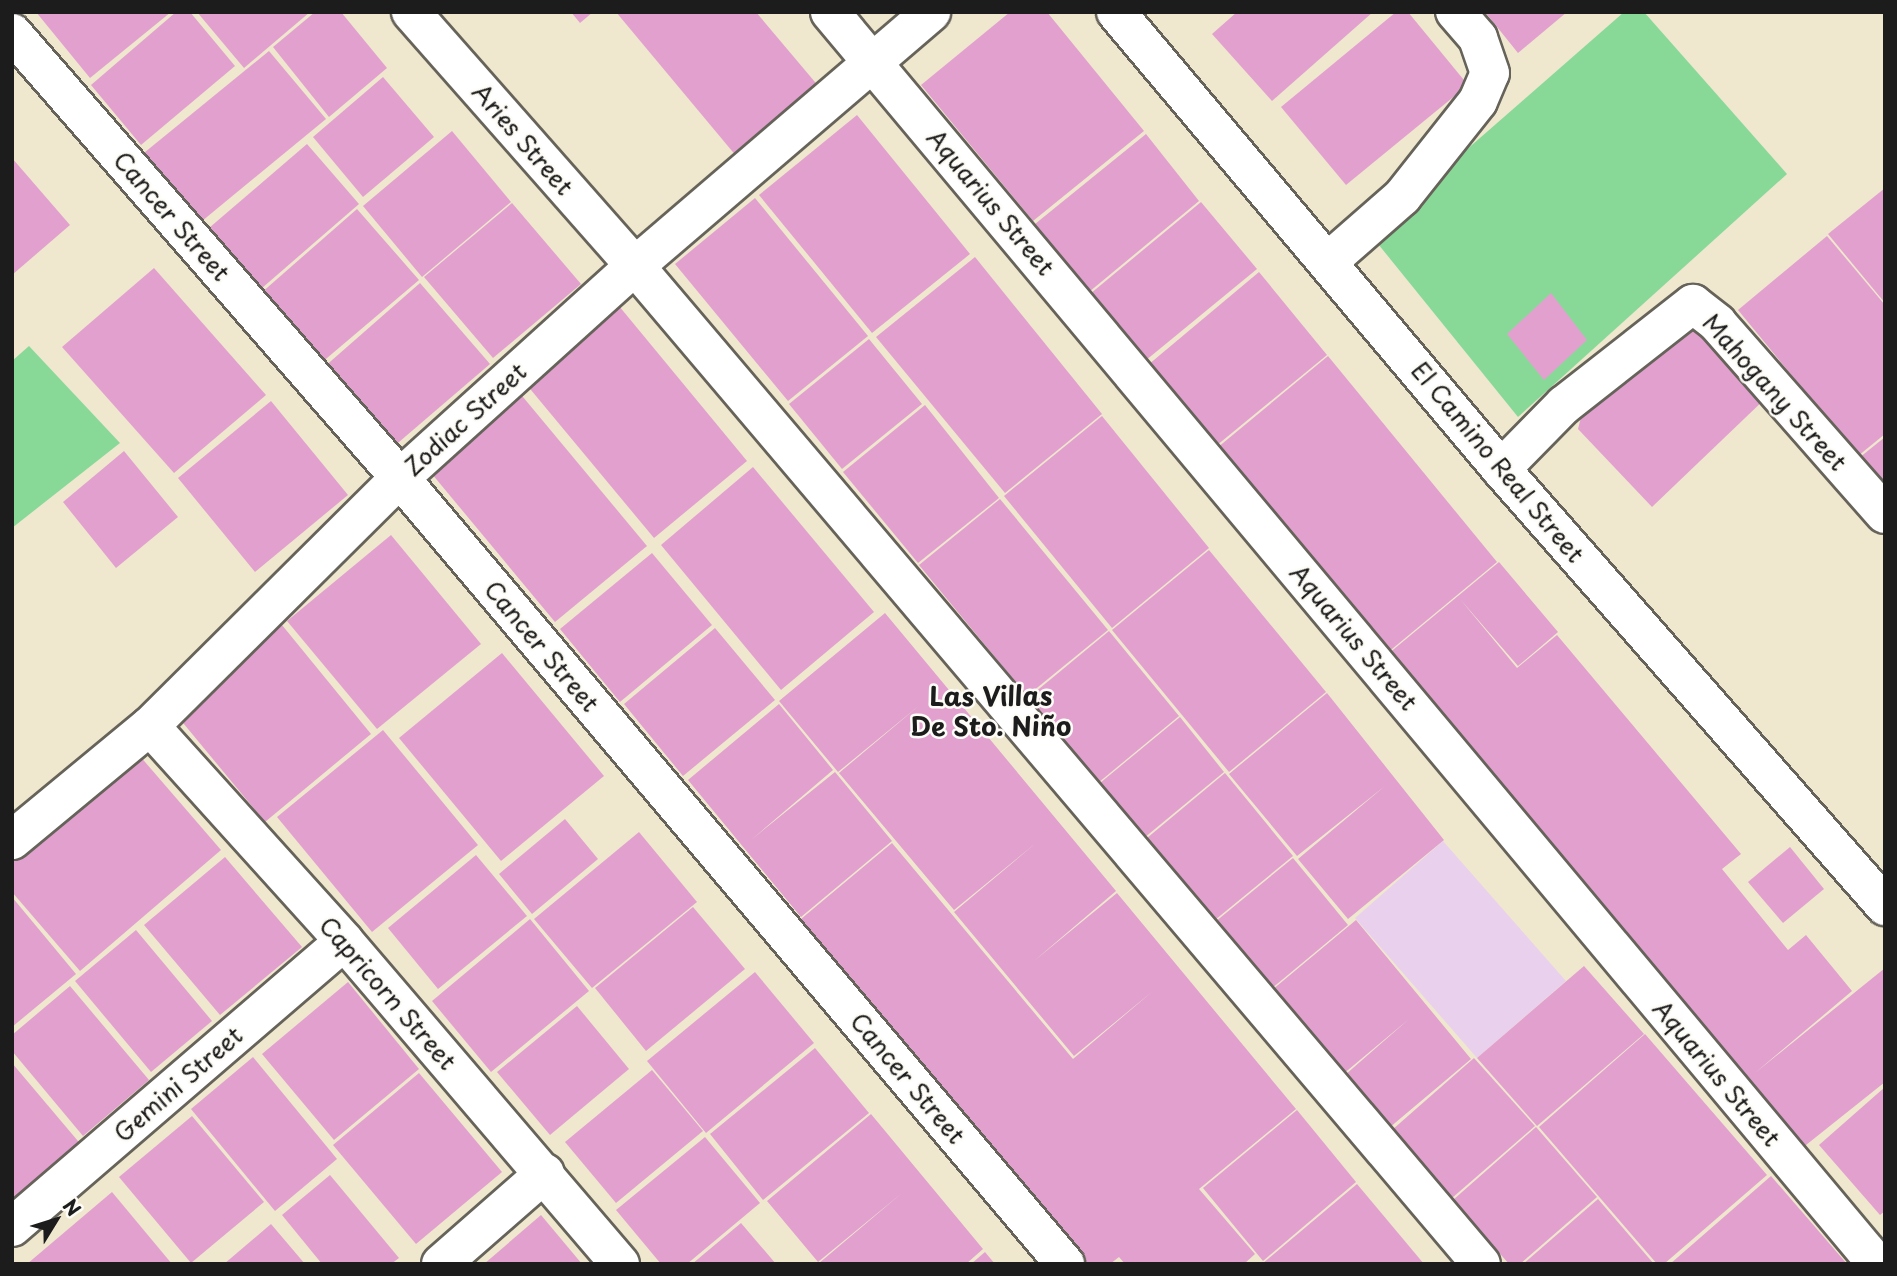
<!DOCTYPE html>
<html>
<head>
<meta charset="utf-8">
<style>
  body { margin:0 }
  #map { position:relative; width:1897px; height:1276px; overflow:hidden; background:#efe8ce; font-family:"Playpen Sans",sans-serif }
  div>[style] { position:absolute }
  .built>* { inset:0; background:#e9d1ed }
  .green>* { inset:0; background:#88d998 }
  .building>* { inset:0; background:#e2a0cf }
  .roads { filter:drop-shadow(2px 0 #66635a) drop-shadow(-2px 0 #66635a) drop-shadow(0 2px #66635a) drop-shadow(0 -2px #66635a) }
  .minor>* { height:38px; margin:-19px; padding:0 19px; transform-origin:19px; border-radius:19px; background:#fff }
  .tertiary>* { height:38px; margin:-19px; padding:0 19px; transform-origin:19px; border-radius:19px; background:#fff }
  span { translate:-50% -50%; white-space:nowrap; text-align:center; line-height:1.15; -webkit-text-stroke:5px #fdfcf7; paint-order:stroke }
  .street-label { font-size:24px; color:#1c1c1c }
  .neighbourhood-label { font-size:26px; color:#1c1c1c; font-weight:700 }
  .frame { position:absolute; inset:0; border:14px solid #1c1c1c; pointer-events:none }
  .north { position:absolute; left:21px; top:1185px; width:70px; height:70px; -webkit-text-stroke:5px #fdfcf7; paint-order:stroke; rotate:52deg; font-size:19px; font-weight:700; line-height:28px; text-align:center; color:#1c1c1c }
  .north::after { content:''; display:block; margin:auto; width:24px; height:32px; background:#1c1c1c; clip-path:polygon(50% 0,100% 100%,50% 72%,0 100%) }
</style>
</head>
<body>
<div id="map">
  <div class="built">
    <i style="clip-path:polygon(1443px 841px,1566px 981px,1477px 1058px,1355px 918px)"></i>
  </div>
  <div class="green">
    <i style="clip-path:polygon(1624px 12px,1644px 12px,1787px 174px,1518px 417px,1370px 234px)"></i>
    <i style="clip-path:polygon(29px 346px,120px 443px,12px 528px,12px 361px)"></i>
  </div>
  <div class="building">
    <i style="clip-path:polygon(36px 12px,171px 12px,90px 78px)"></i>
    <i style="clip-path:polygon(176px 12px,190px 12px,235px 66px,141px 145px,91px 85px)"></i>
    <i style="clip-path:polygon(197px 12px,310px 12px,244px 68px)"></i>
    <i style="clip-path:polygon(315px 12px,341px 12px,387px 68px,329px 117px,273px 47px)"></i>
    <i style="clip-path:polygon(571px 12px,593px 12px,580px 23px)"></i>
    <i style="clip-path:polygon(616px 12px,756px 12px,820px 88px,737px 157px)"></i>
    <i style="clip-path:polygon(1010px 12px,1047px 12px,1144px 131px,1033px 221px,921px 85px)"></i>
    <i style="clip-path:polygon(1237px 12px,1373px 12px,1272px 101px,1212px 34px)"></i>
    <i style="clip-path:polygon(1396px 12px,1408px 12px,1468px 85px,1346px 185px,1281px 107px)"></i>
    <i style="clip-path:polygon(1485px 12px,1567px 12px,1518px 53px)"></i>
    <i style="clip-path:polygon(269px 51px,326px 119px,196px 226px,139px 157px)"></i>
    <i style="clip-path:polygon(383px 77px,434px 137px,363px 197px,313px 137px)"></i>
    <i style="clip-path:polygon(857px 115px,970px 254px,872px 333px,759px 195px)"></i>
    <i style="clip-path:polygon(452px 131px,511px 202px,422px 277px,363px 206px)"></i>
    <i style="clip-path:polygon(1146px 134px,1199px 201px,1089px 292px,1035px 224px)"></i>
    <i style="clip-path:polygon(307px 144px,359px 204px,247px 301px,195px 240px)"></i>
    <i style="clip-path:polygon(12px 158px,70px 225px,12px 275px)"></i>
    <i style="clip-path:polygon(1885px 188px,1885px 303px,1828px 234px)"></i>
    <i style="clip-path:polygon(755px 198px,868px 336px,788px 401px,675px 264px)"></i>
    <i style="clip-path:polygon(1201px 202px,1257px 269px,1145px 361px,1090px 294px)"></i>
    <i style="clip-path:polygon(512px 203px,581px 284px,493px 358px,424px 277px)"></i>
    <i style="clip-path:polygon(357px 209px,419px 280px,320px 364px,260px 294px)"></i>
    <i style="clip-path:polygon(1827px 236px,1885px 305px,1885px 434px,1858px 456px,1738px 310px)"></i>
    <i style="clip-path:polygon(975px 257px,1102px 414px,1005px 493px,876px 337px)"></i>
    <i style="clip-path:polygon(154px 268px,266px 395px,174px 473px,62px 347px)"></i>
    <i style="clip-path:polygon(1259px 272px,1327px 355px,1216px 446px,1148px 365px)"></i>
    <i style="clip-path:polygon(420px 283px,490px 364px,392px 448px,323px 368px)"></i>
    <i style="clip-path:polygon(1551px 293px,1587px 340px,1544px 380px,1507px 334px)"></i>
    <i style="clip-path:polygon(619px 306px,747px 461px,654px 538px,526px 384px)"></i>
    <i style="clip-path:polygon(1682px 327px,1709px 328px,1768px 396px,1652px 507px,1578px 429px,1587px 394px)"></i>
    <i style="clip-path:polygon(869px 339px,922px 404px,842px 469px,789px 404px)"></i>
    <i style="clip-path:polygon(1328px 356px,1497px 562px,1386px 654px,1217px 448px)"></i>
    <i style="clip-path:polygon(518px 391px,647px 546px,555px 622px,427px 468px)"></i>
    <i style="clip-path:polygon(271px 401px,348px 495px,255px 572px,178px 478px)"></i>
    <i style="clip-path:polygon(925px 405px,999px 498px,918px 563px,843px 472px)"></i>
    <i style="clip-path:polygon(1102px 416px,1209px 548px,1112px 628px,1004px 496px)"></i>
    <i style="clip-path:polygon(1885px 437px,1885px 488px,1859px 458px)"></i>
    <i style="clip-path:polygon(124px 451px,178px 517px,116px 568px,63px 502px)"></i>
    <i style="clip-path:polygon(753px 467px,874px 612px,781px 690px,661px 545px)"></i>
    <i style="clip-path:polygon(1000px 499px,1108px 630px,1027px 696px,919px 565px)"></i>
    <i style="clip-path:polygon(391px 535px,481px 644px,377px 729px,287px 621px)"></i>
    <i style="clip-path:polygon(1209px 550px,1326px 692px,1229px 772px,1112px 630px)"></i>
    <i style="clip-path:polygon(652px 553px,712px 625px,620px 702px,560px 629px)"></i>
    <i style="clip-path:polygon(1499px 562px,1558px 632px,1518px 666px,1460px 599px,1517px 668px,1557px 635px,1741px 854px,1722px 869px,1788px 950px,1806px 935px,1852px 991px,1755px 1073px,1885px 968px,1885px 1082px,1801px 1149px,1388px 654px)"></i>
    <i style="clip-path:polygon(885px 613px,1116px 891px,1034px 961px,1117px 893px,1296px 1109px,1199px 1189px,1255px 1254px,1244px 1264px,1125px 1264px,1119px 1257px,1110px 1264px,1088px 1264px,801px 919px,892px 843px,1073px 1059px,1153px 991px,1074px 1056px,954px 912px,1036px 843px,954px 910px,839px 773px,921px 704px,838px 772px,779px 701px)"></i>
    <i style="clip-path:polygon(282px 625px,371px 734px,265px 822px,174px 712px)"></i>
    <i style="clip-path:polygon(715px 628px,775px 700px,683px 776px,624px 704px)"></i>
    <i style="clip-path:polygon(1109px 631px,1179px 716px,1098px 783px,1028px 698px)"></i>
    <i style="clip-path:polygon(502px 653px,604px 776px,501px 861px,399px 738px)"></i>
    <i style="clip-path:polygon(1327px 693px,1444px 840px,1348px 919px,1298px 859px,1385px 786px,1297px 856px,1229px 774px)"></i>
    <i style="clip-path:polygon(779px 704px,833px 770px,751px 840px,835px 772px,892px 841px,801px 917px,688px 780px)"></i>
    <i style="clip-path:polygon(1180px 717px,1224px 772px,1144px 838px,1100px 783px)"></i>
    <i style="clip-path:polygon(383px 730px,478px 845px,372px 932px,277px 817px)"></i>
    <i style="clip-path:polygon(139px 755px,221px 850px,80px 971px,12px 892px,12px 863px)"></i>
    <i style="clip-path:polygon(1225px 773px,1293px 856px,1215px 920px,1147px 838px)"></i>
    <i style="clip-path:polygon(565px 819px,598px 859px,532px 914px,499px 874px)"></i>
    <i style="clip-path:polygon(639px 832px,697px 902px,592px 988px,534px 919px)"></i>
    <i style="clip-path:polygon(1790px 847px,1824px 889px,1783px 923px,1748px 882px)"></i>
    <i style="clip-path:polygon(476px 855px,527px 916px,438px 989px,388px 928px)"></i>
    <i style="clip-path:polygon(225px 857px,302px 947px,220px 1015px,144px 925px)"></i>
    <i style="clip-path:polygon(1293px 858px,1348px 925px,1271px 989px,1215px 922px)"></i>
    <i style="clip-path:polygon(12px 897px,76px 974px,12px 1027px)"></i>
    <i style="clip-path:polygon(693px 907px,745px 969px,646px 1051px,595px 988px)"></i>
    <i style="clip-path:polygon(530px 919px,589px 991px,491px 1072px,432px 1001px)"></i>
    <i style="clip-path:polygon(1356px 920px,1471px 1059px,1389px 1128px,1345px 1075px,1409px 1019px,1342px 1075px,1272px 990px)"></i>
    <i style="clip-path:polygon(136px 930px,212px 1021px,151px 1072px,75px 981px)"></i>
    <i style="clip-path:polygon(1584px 966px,1644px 1034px,1537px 1126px,1477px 1058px)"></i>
    <i style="clip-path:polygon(755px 972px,814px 1043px,706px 1133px,647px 1061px)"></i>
    <i style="clip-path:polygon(348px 982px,419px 1069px,334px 1140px,262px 1054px)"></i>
    <i style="clip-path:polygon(70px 986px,149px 1080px,83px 1136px,12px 1051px,12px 1035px)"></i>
    <i style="clip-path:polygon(577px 1006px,629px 1069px,550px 1135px,497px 1072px)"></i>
    <i style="clip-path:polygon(1645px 1034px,1767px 1175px,1664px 1264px,1657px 1264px,1539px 1127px)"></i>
    <i style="clip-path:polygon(815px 1048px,869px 1113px,763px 1200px,710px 1134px)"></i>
    <i style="clip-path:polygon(253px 1057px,337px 1159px,275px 1211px,191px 1109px)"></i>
    <i style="clip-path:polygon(1474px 1058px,1535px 1126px,1452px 1198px,1392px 1130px)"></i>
    <i style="clip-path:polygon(12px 1063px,83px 1147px,12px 1208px)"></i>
    <i style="clip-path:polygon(652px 1070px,703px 1131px,616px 1203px,565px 1142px)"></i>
    <i style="clip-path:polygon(419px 1073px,502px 1172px,416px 1244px,333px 1145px)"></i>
    <i style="clip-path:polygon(1885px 1087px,1885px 1211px,1880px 1215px,1819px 1145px)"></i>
    <i style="clip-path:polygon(1297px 1110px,1356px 1182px,1263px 1261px,1203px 1188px)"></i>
    <i style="clip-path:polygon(871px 1114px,983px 1249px,966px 1264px,818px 1264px,902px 1193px,818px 1262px,767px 1201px)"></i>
    <i style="clip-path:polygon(192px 1116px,264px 1202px,191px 1263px,119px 1177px)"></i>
    <i style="clip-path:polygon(1536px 1127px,1597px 1197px,1520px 1264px,1509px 1264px,1453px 1200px)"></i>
    <i style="clip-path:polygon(705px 1137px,760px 1203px,687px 1264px,661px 1264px,616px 1210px)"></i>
    <i style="clip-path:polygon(330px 1175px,399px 1258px,391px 1264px,322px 1264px,282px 1215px)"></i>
    <i style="clip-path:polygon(1771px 1176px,1847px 1264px,1670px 1264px)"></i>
    <i style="clip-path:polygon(1357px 1184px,1424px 1264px,1262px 1264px)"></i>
    <i style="clip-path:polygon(112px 1192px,172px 1264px,27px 1264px)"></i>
    <i style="clip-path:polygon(1598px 1199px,1654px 1264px,1523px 1264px)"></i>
    <i style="clip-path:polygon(541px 1215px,582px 1264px,484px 1264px)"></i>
    <i style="clip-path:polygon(741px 1223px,776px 1264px,692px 1264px)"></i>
    <i style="clip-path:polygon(271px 1224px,305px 1264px,224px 1264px)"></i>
    <i style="clip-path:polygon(985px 1252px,995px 1264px,971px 1264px)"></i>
  </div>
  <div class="roads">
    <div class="minor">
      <i style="left:411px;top:12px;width:339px;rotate:48.6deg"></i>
      <i style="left:635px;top:266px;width:1308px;rotate:49.71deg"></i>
      <i style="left:830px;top:12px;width:1632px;rotate:50.1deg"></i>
      <i style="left:12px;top:33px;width:590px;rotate:48.91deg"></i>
      <i style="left:400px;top:478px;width:1030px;rotate:49.77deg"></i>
      <i style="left:1330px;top:260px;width:96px;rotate:-41.2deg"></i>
      <i style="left:1402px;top:197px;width:122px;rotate:-51.6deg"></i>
      <i style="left:1478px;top:101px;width:30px;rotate:-67deg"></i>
      <i style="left:1490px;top:73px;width:37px;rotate:-109deg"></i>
      <i style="left:1478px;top:38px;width:35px;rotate:-131deg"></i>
      <i style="left:1501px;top:469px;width:90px;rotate:-45.5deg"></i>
      <i style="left:1564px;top:405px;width:164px;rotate:-38.1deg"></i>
      <i style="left:1693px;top:304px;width:31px;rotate:38deg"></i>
      <i style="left:1717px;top:323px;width:254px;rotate:48.7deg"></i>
      <i style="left:150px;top:726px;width:290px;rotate:47.9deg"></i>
      <i style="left:344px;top:941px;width:425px;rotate:49.5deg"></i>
      <i style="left:12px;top:840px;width:179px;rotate:-39.6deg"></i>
      <i style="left:150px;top:726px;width:352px;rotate:-44.8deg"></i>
      <i style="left:400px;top:478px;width:316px;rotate:-42.1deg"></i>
      <i style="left:635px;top:266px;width:390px;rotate:-40.6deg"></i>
      <i style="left:12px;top:1227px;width:438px;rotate:-40.7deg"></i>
      <i style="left:441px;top:1264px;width:138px;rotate:-41.2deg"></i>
    </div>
    <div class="tertiary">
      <i style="left:1116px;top:12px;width:598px;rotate:49.89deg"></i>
      <i style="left:1501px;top:469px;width:582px;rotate:48.69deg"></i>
    </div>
  </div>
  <div class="street-label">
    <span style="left:523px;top:139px;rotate:49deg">Aries Street</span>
    <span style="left:991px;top:202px;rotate:50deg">Aquarius Street</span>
    <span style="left:172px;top:216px;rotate:49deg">Cancer Street</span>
    <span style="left:1775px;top:392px;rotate:48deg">Mahogany Street</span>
    <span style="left:465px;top:419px;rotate:-42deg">Zodiac Street</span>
    <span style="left:1498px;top:462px;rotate:50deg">El Camino Real Street</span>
    <span style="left:1354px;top:637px;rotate:50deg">Aquarius Street</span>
    <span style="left:542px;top:646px;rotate:50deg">Cancer Street</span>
    <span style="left:388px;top:993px;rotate:49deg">Capricorn Street</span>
    <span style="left:1717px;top:1073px;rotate:50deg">Aquarius Street</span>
    <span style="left:908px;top:1078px;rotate:50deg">Cancer Street</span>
    <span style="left:178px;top:1084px;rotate:-41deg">Gemini Street</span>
  </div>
  <div class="neighbourhood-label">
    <span style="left:991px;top:711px">Las Villas<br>De Sto. Niño</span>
  </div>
  <div class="frame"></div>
  <div class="north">N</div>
</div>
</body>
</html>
